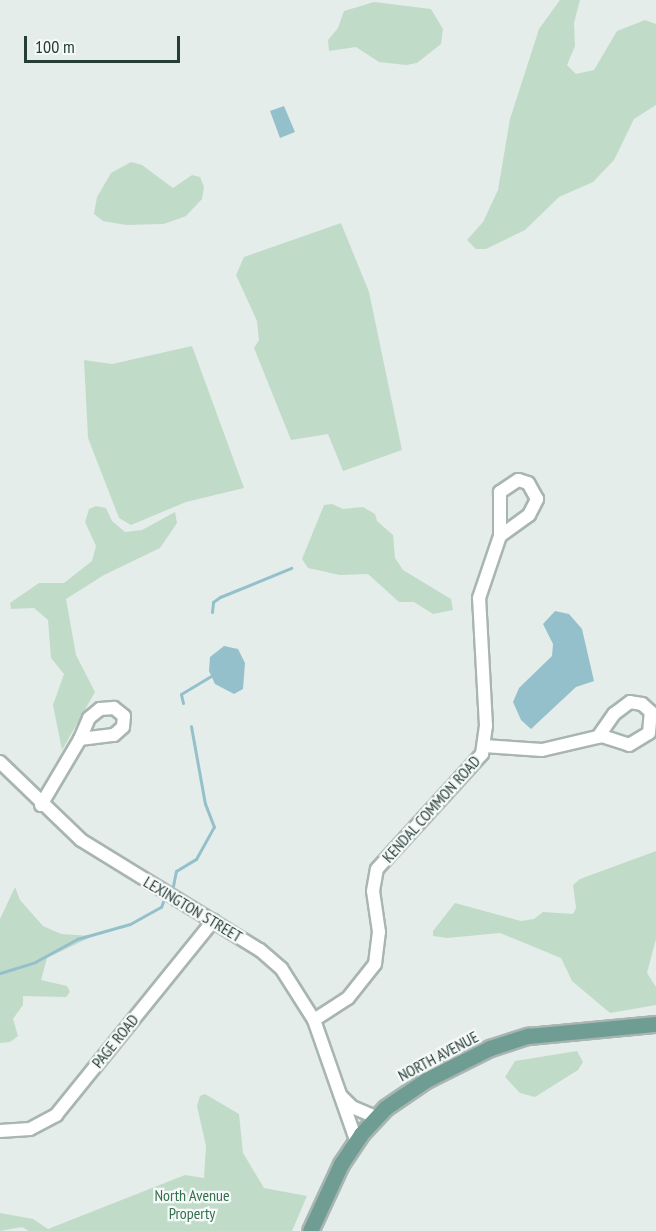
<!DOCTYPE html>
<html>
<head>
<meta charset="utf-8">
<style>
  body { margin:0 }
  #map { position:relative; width:656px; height:1231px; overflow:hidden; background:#e5edea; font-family:"PT Sans Narrow",sans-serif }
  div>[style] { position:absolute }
  .green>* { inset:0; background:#c1dbc9 }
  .water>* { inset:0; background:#94c0cb }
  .stream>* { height:3px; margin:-1.5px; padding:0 1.5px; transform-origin:1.5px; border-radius:1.5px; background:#94c0cb }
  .roads { filter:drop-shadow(2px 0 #a8b5b1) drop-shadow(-2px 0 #a8b5b1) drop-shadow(0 2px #a8b5b1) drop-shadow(0 -2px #a8b5b1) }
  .minor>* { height:12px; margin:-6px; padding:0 6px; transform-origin:6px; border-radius:6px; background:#fff }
  .major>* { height:15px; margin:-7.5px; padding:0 7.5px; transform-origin:7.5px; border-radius:7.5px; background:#6f9d93 }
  span { translate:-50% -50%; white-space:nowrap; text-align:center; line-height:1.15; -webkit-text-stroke:4.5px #f5f9f8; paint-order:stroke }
  .street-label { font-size:16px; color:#263d38 }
  .park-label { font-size:16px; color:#346f4e }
  .scale { position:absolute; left:24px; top:36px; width:156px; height:27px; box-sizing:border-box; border:3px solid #263d38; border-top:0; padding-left:8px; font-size:18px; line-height:21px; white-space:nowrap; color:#263d38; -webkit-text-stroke:4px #f5f9f8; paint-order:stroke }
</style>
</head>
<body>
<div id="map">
  <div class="green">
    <i style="clip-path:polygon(560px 0,580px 0,574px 23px,575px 46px,567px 65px,576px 74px,594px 70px,617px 31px,645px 20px,656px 24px,656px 105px,634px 119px,614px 160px,593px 182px,559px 197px,525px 230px,486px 249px,476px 249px,467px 240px,483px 222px,498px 190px,510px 119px,539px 29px)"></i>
    <i style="clip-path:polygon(374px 2px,431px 9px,443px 29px,441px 44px,417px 63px,406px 65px,379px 62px,356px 47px,329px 51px,328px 40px,338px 28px,344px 11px)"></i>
    <i style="clip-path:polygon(131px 162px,142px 165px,173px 188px,192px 175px,200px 177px,204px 187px,202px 199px,186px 216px,164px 224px,126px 225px,103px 221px,94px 214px,97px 197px,111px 173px)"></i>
    <i style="clip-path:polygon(341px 223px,369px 292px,402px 450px,343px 471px,328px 434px,291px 440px,254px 348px,259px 340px,257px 321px,236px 275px,244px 257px)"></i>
    <i style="clip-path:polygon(192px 346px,244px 488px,186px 502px,131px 525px,119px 518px,88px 438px,84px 360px,112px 364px)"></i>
    <i style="clip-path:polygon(332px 504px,343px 509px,363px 507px,375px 514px,377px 521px,393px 535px,395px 558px,403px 570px,451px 599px,453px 610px,433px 614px,414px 602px,399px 602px,368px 574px,340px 575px,308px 568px,302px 559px,324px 505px)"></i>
    <i style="clip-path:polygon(96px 506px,106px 508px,112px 521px,125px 532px,142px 530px,175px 512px,177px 523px,160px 548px,104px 575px,66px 599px,76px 655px,95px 692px,62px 750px,53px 705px,64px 674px,51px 658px,48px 620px,34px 608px,11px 609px,10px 603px,39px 583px,64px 583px,92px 561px,96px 546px,85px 522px,89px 509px)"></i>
    <i style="clip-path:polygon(656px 851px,656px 939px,647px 973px,656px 987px,656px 1005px,610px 1013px,572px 981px,561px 958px,500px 933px,447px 938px,433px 936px,433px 931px,455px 903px,521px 921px,534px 919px,543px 912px,573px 914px,576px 908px,573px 885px,580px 879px)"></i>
    <i style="clip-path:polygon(15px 887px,20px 900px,43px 926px,61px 934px,93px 936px,47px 958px,41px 980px,67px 986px,70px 992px,66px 997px,23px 996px,23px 1005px,13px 1019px,18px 1036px,10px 1042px,0 1043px,0 919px)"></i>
    <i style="clip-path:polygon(577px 1051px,583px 1062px,578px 1070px,535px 1097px,520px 1093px,505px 1077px,515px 1061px)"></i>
    <i style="clip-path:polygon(205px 1094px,239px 1114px,243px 1153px,264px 1188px,307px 1196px,292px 1231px,29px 1231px,22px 1227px,0 1231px,0 1213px,33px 1219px,48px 1229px,185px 1175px,204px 1178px,206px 1146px,197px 1106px,200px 1096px)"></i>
  </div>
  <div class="water">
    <i style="clip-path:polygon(284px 106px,295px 132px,280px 138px,270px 111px)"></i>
    <i style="clip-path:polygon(555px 611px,569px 614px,582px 629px,594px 681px,576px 687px,531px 729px,521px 720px,513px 702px,519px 688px,552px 656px,553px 644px,543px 624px)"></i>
    <i style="clip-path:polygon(224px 646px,238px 649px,245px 663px,243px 689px,234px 694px,215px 684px,209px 671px,210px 657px)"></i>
  </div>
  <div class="stream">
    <i style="left:212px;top:612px;width:10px;rotate:-84deg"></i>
    <i style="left:213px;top:602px;width:9px;rotate:-36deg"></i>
    <i style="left:220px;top:597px;width:77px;rotate:-22.2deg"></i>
    <i style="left:183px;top:703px;width:9px;rotate:-103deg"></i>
    <i style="left:181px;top:694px;width:35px;rotate:-31deg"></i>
    <i style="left:173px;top:886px;width:15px;rotate:-79deg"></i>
    <i style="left:176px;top:871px;width:23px;rotate:-31deg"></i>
    <i style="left:196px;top:859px;width:37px;rotate:-61deg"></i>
    <i style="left:214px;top:827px;width:25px;rotate:-111deg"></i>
    <i style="left:205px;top:804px;width:79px;rotate:-100.2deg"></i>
    <i style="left:0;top:973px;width:37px;rotate:-17deg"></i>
    <i style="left:35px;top:962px;width:48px;rotate:-28.7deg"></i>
    <i style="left:77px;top:939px;width:55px;rotate:-15.8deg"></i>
    <i style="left:130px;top:924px;width:35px;rotate:-29deg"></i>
    <i style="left:161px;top:907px;width:9px;rotate:-69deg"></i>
  </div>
  <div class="roads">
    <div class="minor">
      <i style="left:484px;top:746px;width:58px;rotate:3.9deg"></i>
      <i style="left:542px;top:750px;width:62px;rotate:-13.1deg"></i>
      <i style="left:602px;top:736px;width:28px;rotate:18deg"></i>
      <i style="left:629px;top:745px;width:23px;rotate:-31deg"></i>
      <i style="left:649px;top:733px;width:21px;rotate:-85deg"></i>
      <i style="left:651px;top:712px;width:12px;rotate:-138deg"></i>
      <i style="left:642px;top:704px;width:12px;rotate:-171deg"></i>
      <i style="left:630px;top:702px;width:20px;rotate:143deg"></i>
      <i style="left:614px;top:714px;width:28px;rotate:125deg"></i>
      <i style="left:0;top:762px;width:112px;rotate:43.9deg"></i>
      <i style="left:81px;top:840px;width:210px;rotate:31.6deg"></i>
      <i style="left:260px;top:950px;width:28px;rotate:41deg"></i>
      <i style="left:281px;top:968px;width:62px;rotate:57.6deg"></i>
      <i style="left:314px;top:1020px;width:127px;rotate:70.7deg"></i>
      <i style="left:41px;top:805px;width:77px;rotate:-59.4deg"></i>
      <i style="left:80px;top:739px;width:34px;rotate:-7deg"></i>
      <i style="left:114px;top:735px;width:12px;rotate:-42deg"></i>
      <i style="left:123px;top:727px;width:11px;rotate:-85deg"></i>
      <i style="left:124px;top:716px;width:13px;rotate:-141deg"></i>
      <i style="left:114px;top:708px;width:14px;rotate:176deg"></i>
      <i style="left:100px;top:709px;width:14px;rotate:141deg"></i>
      <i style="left:89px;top:718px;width:23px;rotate:113deg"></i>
      <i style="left:314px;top:1020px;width:40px;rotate:-32.9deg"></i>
      <i style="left:348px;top:998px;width:43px;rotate:-51.5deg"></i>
      <i style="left:375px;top:964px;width:32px;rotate:-83deg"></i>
      <i style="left:379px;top:932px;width:41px;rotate:-98.3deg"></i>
      <i style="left:373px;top:891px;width:22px;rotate:-80deg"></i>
      <i style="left:377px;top:869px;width:156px;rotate:-47.6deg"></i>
      <i style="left:482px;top:754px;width:28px;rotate:-82deg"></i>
      <i style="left:486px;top:726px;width:128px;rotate:-93.1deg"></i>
      <i style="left:479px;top:598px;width:65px;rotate:-71.3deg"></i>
      <i style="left:500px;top:536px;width:36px;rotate:-36deg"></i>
      <i style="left:529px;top:515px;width:18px;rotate:-63deg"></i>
      <i style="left:537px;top:499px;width:18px;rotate:-119deg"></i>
      <i style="left:528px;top:483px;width:10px;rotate:-163deg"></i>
      <i style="left:518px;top:480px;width:22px;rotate:146deg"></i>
      <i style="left:500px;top:492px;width:44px;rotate:90deg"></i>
      <i style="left:341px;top:1096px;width:16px;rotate:45deg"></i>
      <i style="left:352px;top:1107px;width:25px;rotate:23deg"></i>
      <i style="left:0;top:1131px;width:30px;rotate:-4deg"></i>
      <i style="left:30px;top:1129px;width:30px;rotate:-28deg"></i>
      <i style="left:56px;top:1115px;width:250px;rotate:-51deg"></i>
    </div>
    <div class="major">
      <i style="left:310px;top:1231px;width:74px;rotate:-65.2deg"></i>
      <i style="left:341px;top:1164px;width:36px;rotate:-56deg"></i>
      <i style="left:361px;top:1134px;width:35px;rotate:-47deg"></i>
      <i style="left:385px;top:1108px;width:50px;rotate:-34.3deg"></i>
      <i style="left:426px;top:1080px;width:72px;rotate:-26.6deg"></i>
      <i style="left:490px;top:1048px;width:40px;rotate:-18deg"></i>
      <i style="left:528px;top:1036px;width:129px;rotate:-5.4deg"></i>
    </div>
  </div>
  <div class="street-label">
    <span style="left:431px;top:809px;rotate:-48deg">KENDAL COMMON ROAD</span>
    <span style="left:193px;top:909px;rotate:31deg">LEXINGTON STREET</span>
    <span style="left:115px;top:1041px;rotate:-51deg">PAGE ROAD</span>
    <span style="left:438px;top:1056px;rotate:-28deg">NORTH AVENUE</span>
  </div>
  <div class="park-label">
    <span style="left:192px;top:1204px">North Avenue<br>Property</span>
  </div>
  <div class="scale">100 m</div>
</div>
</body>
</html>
